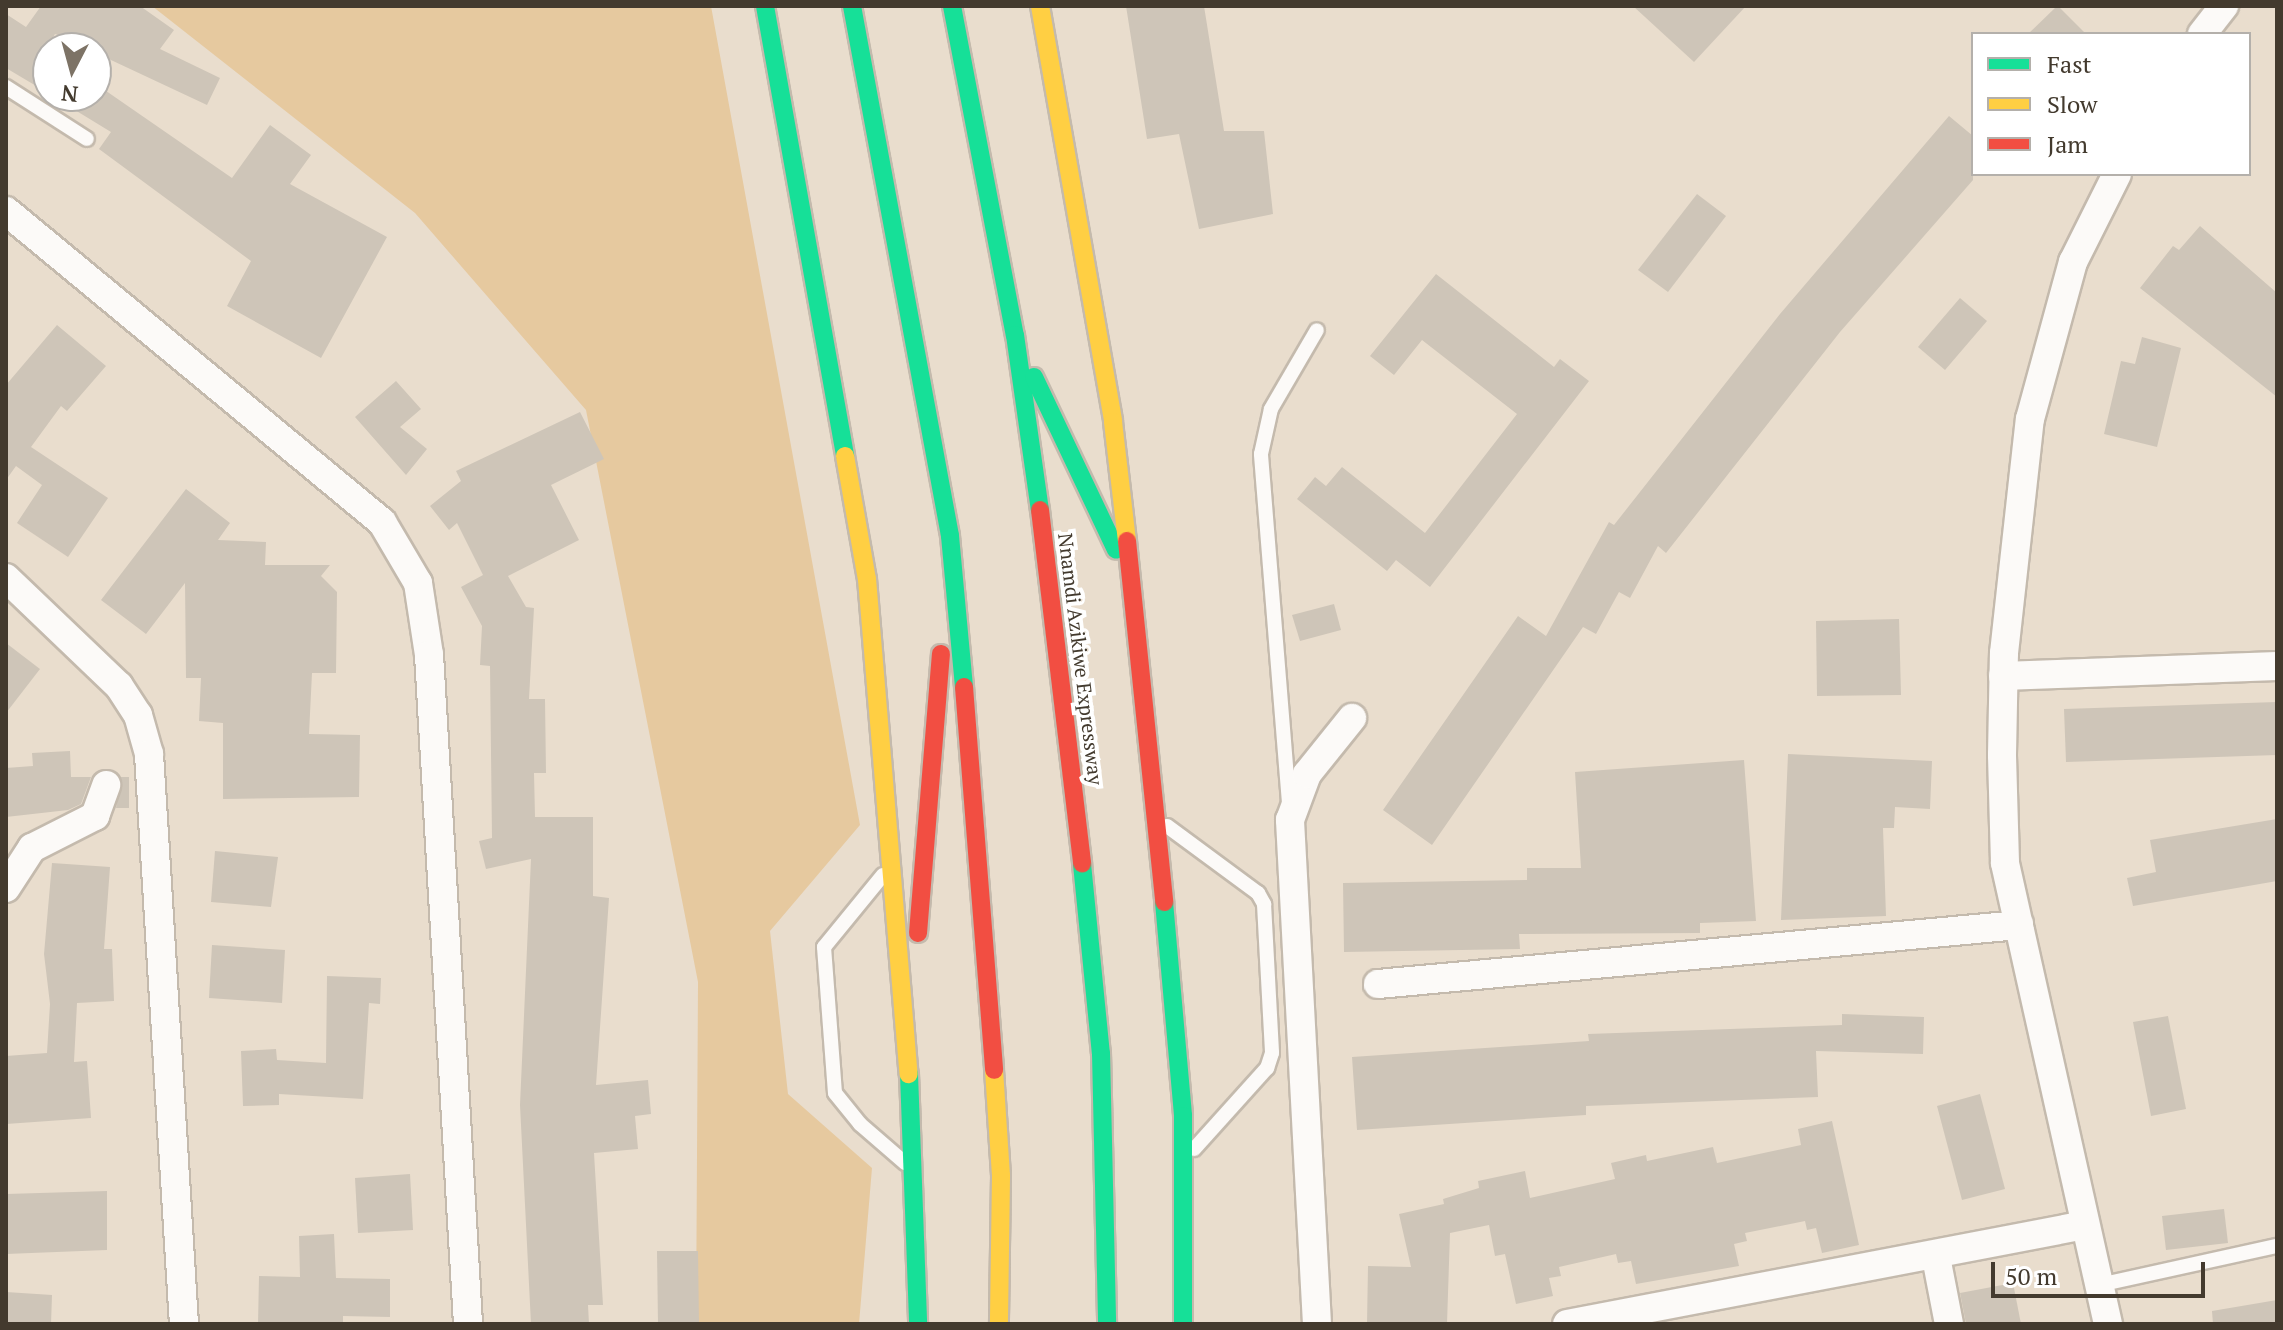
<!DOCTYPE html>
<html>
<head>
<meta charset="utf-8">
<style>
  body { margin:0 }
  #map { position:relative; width:2283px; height:1330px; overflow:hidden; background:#e9ddcd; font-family:"PT Serif",serif }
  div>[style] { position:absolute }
  .green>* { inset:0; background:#e6c99f }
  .building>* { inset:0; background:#cec5b8 }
  .roads { filter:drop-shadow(2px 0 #c4baad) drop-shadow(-2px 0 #c4baad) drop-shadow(0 2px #c4baad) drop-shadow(0 -2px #c4baad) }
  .lane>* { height:14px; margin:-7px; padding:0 7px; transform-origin:7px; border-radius:7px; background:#fcfaf8 }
  .street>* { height:28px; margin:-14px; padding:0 14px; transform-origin:14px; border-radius:14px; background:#fcfaf8 }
  .fast>* { height:18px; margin:-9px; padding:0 9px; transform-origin:9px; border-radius:9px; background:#16e098 }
  .slow>* { height:18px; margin:-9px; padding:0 9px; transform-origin:9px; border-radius:9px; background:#ffcf43 }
  .jam>* { height:18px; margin:-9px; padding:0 9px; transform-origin:9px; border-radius:9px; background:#f24e42 }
  span { translate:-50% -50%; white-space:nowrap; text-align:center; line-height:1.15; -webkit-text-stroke:8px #fff; paint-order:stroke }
  .street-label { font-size:20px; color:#433a2e }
  .frame { position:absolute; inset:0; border:8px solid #433a2e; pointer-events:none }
  .legend { position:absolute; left:1971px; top:32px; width:280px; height:144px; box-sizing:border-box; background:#fff; border:2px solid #b4b0ab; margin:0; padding:10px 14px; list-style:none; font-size:24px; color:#433a2e }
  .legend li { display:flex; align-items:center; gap:16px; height:40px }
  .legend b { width:40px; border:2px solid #b4b0ab }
  .north { position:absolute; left:32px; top:32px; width:80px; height:80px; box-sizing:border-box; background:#fff; border:2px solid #b4b0ab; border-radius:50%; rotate:186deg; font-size:22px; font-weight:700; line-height:32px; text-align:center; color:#433a2e }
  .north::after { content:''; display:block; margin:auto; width:28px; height:36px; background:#7d7366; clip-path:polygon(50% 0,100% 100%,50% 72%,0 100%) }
  .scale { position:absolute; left:1991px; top:1262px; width:214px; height:36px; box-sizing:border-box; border:4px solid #433a2e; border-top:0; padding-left:10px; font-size:24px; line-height:28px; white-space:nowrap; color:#433a2e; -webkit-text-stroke:6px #fff; paint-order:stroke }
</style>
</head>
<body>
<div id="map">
  <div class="green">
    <i style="clip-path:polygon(152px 6px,711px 6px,860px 825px,770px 931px,788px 1094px,872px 1168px,859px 1324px,696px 1324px,698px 982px,586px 410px,415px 213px)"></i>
  </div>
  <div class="building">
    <i style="clip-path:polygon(41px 6px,140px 6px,174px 30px,160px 49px,220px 78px,207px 105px,96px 53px,96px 48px,55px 34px,46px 50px,48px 93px,6px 68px,6px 14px,26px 27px)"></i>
    <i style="clip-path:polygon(1126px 6px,1204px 6px,1224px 131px,1264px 131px,1273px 214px,1199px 229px,1179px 134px,1147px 139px)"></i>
    <i style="clip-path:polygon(1633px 6px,1746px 6px,1694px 62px)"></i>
    <i style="clip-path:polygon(2058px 6px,2086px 34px,2028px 34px,2057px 6px)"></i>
    <i style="clip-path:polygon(96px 84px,232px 178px,270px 125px,311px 155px,290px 184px,387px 237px,321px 358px,227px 306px,251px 261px,99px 149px,111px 132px,52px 96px,96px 96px)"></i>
    <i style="clip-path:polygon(1949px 116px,1973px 136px,1973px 180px,1840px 332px,1666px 553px,1658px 546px,1630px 598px,1619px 592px,1596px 634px,1583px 627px,1432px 845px,1383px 810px,1518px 616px,1546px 636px,1609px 522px,1614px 525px,1780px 314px)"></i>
    <i style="clip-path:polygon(1697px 194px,1726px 216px,1668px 292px,1638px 270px)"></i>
    <i style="clip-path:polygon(2200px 226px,2277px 293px,2277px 397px,2140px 288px,2173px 246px,2179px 250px)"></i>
    <i style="clip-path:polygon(1436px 274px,1554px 367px,1560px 359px,1589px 381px,1430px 587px,1396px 560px,1387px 571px,1297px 499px,1315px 477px,1326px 486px,1342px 467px,1425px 533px,1517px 414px,1422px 340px,1394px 375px,1370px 356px)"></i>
    <i style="clip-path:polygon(1960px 298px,1987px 321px,1945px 370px,1918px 347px)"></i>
    <i style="clip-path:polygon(57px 325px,106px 366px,67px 411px,61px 406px,31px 447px,108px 498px,68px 557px,17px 523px,42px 485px,16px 466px,6px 480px,6px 385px)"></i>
    <i style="clip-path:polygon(2142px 337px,2181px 348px,2157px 447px,2104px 434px,2121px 361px,2135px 364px)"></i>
    <i style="clip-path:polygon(396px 381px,421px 409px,400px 427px,427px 449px,406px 475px,355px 417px)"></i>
    <i style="clip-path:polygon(580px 412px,604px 459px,551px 485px,579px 540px,508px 576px,526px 607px,534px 608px,529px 699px,545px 699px,546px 773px,534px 773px,535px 817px,593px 817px,593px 896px,609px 898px,596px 1085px,648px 1080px,651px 1114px,635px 1116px,638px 1149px,594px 1153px,603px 1305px,588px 1305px,589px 1324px,531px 1324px,520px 1105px,531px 859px,486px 869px,479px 841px,492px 838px,490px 666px,480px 665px,482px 626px,461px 587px,483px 575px,457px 523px,449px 530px,430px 506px,461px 481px,456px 471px)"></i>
    <i style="clip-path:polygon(186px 489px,230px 523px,218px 540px,266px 542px,265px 565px,330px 565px,321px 576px,337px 592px,336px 673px,312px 673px,309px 734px,360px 735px,359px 797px,223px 799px,223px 723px,199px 721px,201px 678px,186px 678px,185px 583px,146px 634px,101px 600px)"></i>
    <i style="clip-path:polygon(1334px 604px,1341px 630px,1300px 641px,1292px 615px)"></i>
    <i style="clip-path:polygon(1899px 619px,1901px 695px,1817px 696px,1816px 621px)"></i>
    <i style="clip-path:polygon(6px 643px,40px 669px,6px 713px)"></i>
    <i style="clip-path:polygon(2277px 702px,2277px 755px,2066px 762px,2064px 709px)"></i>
    <i style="clip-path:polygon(70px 751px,71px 777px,91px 777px,81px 804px,68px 810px,6px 817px,6px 768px,33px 766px,32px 753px)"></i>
    <i style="clip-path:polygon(1788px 754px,1932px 761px,1930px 809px,1895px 807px,1894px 828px,1883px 828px,1886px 916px,1781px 920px)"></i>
    <i style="clip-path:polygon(1744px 760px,1756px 921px,1700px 923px,1700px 933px,1519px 934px,1520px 949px,1344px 952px,1343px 883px,1527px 880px,1527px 868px,1581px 868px,1575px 772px)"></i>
    <i style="clip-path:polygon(121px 777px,129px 777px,129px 808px,116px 808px)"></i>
    <i style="clip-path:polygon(2277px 819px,2277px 881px,2133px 906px,2127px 878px,2156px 872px,2150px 840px)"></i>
    <i style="clip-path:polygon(215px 851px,278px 857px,271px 907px,211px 902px)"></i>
    <i style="clip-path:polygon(52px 863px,110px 867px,104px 949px,112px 949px,114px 1001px,77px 1003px,74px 1062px,87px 1061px,91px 1118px,6px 1124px,6px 1056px,47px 1053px,50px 1004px,44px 954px)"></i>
    <i style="clip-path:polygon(212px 945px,285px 950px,282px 1003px,209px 998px)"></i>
    <i style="clip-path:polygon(327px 976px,381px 978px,380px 1004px,369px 1003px,363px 1099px,279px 1094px,279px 1105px,243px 1106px,241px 1051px,276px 1049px,277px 1060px,326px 1063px)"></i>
    <i style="clip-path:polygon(1842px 1014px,1924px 1017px,1923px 1054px,1816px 1051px,1818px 1097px,1586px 1106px,1586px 1115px,1357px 1130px,1352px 1057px,1589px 1041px,1588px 1034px,1842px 1025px)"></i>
    <i style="clip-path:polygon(2168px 1016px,2186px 1109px,2151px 1116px,2133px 1022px)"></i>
    <i style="clip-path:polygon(1980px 1094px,2005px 1189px,1962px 1200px,1937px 1106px)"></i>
    <i style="clip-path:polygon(1832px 1121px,1859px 1245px,1822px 1253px,1816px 1228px,1807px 1230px,1805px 1221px,1745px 1233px,1747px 1241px,1734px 1244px,1739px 1266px,1636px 1284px,1631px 1261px,1618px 1263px,1616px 1254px,1559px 1267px,1561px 1276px,1549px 1278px,1553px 1296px,1516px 1304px,1505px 1254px,1495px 1256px,1489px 1225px,1450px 1233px,1447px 1324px,1367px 1324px,1368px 1266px,1411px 1267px,1399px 1214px,1444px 1204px,1443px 1199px,1479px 1188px,1478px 1181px,1525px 1171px,1530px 1198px,1615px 1179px,1611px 1163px,1646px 1155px,1647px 1161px,1713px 1147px,1717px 1163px,1801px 1145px,1798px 1129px)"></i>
    <i style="clip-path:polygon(410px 1174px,413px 1230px,358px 1233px,355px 1178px)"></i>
    <i style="clip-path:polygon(107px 1191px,107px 1250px,6px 1254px,6px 1194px)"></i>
    <i style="clip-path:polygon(2224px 1209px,2228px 1243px,2166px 1250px,2162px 1216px)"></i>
    <i style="clip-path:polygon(334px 1234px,336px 1278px,390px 1279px,390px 1317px,343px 1316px,343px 1324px,258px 1324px,259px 1276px,300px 1277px,299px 1236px)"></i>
    <i style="clip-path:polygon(657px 1251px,698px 1251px,699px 1324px,658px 1324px)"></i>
    <i style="clip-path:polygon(2013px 1283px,2021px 1324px,1966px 1324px,1960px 1293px)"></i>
    <i style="clip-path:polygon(6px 1292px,52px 1295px,51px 1324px,6px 1324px)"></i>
    <i style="clip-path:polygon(2277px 1300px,2277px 1324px,2213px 1324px,2212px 1311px)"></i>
  </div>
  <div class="roads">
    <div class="lane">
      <i style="left:6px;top:87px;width:96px;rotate:32.7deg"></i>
      <i style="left:1289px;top:803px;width:350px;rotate:-94.6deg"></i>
      <i style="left:1261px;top:454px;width:46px;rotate:-77.5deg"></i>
      <i style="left:1271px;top:409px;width:91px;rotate:-59.8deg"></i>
      <i style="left:1167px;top:826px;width:113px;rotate:36.4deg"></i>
      <i style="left:1258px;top:893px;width:13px;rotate:61deg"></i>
      <i style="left:1264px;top:904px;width:149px;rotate:86.9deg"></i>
      <i style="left:1272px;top:1053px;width:16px;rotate:108deg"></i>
      <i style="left:1267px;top:1068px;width:109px;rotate:132deg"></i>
      <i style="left:883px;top:875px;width:93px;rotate:129.3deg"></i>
      <i style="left:824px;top:947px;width:146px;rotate:85.7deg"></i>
      <i style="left:835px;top:1093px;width:40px;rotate:51deg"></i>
      <i style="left:860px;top:1124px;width:60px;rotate:40.9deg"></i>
      <i style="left:2099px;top:1285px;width:182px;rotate:-12.4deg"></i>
    </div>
    <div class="street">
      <i style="left:2202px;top:34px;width:36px;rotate:-52deg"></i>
      <i style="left:6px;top:211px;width:488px;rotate:39.6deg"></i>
      <i style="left:382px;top:522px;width:71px;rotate:59.5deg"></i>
      <i style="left:418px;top:583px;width:73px;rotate:81.3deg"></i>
      <i style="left:429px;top:655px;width:670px;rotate:86.66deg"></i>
      <i style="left:6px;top:578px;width:156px;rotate:43.7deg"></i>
      <i style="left:119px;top:686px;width:35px;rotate:57deg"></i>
      <i style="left:138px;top:715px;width:41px;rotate:74.2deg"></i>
      <i style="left:149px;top:754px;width:571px;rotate:86.49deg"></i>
      <i style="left:2003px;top:676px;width:274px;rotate:-2.1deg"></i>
      <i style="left:6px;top:888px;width:48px;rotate:-57deg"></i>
      <i style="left:32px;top:848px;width:71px;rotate:-26.9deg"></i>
      <i style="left:95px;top:816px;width:33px;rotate:-70deg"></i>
      <i style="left:1378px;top:984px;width:644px;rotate:-5.26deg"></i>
      <i style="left:1936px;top:1257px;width:68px;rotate:79deg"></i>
      <i style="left:1317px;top:1324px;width:505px;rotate:-93.07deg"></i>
      <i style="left:1290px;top:820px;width:49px;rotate:-69.7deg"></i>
      <i style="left:1307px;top:774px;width:72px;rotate:-51.2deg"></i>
      <i style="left:1567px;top:1324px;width:527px;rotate:-10.82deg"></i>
      <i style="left:2108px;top:1324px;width:472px;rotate:-102.6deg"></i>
      <i style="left:2005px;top:863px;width:108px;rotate:-91.6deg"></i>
      <i style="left:2002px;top:755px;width:102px;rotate:-88.9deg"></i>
      <i style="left:2004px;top:653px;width:235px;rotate:-83.7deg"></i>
      <i style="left:2030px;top:419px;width:163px;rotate:-74.7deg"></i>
      <i style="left:2073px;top:262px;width:98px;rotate:-63.4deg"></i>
    </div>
    <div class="fast">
      <i style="left:765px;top:6px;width:457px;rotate:79.9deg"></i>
      <i style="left:852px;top:6px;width:539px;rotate:79.52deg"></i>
      <i style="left:950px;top:536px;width:152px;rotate:84.7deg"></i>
      <i style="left:952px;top:6px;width:335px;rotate:79.2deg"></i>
      <i style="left:1015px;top:335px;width:177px;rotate:81.9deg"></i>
      <i style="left:1034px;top:377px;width:191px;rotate:64.6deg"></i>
      <i style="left:1082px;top:864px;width:190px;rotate:84.3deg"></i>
      <i style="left:1101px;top:1053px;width:271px;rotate:88.7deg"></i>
      <i style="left:1164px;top:902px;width:215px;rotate:84.9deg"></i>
      <i style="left:1183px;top:1116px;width:208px;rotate:90deg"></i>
      <i style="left:909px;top:1074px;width:250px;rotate:87.9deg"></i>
    </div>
    <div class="slow">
      <i style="left:1040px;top:6px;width:422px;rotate:80deg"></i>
      <i style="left:1113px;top:422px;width:120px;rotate:83.3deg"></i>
      <i style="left:845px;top:456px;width:125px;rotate:79.9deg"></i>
      <i style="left:867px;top:579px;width:497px;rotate:85.2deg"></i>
      <i style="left:994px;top:1070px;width:106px;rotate:86.2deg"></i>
      <i style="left:1001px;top:1176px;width:148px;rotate:90.8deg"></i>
    </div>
    <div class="jam">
      <i style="left:1040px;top:510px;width:356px;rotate:83.2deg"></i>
      <i style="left:1127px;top:541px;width:363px;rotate:84.1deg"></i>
      <i style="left:964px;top:687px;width:384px;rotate:85.5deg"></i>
      <i style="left:918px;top:933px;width:280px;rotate:-85.3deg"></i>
    </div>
  </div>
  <div class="street-label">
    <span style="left:1081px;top:659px;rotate:83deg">Nnamdi Azikiwe Expressway</span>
  </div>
  <div class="frame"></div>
  <ul class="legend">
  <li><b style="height:10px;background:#16e098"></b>Fast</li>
  <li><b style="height:10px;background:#ffcf43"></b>Slow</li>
  <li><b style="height:10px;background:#f24e42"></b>Jam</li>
  </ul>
  <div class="north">N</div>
  <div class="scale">50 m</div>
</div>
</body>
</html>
